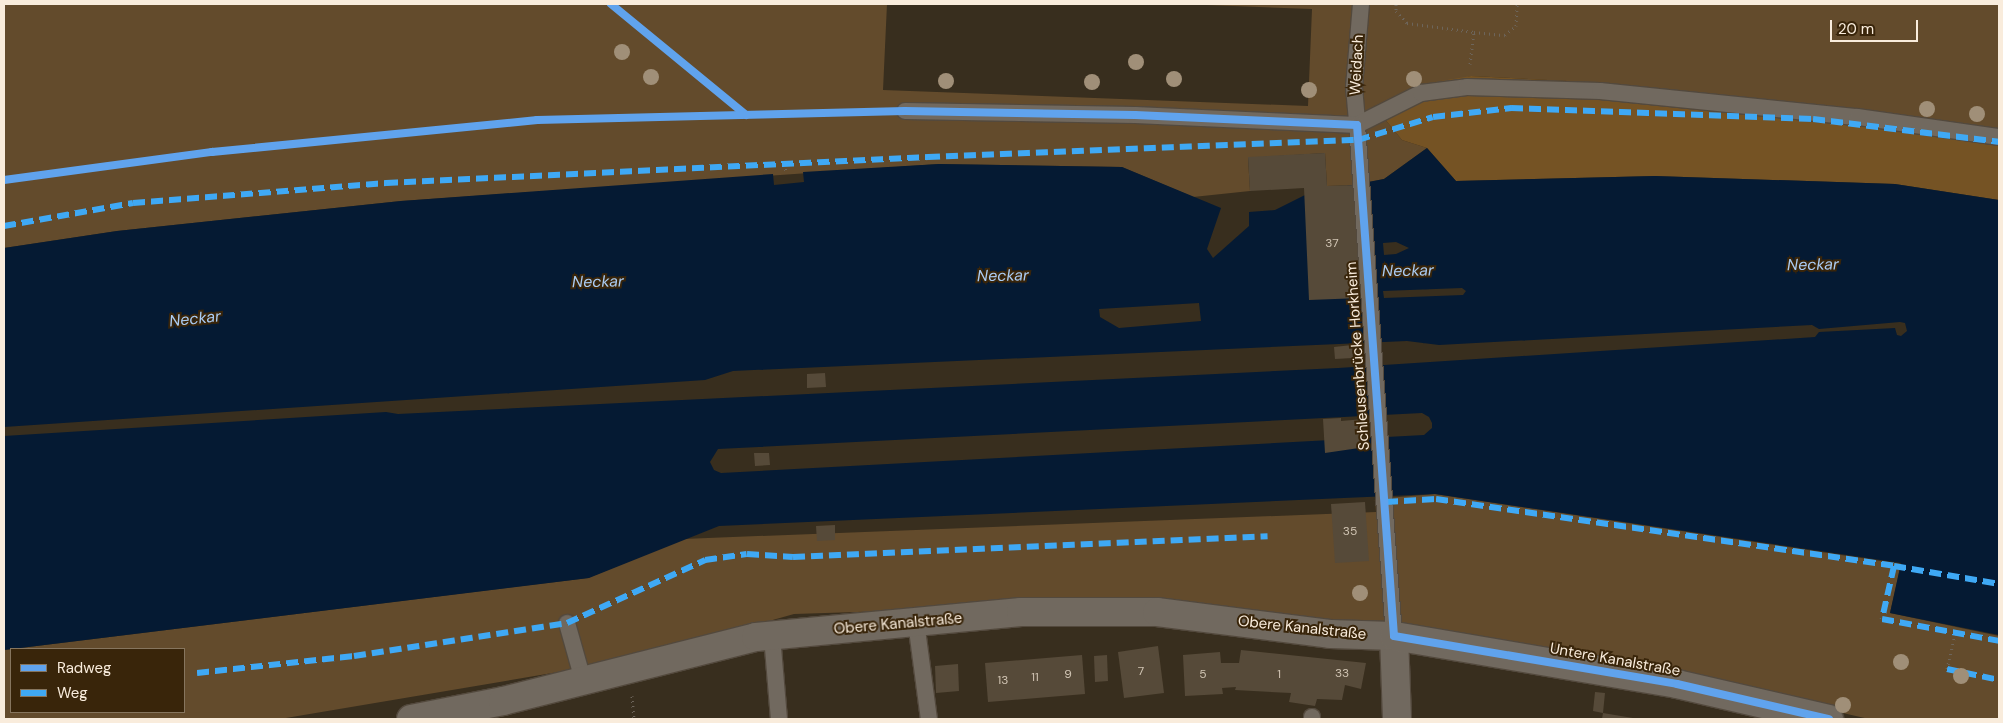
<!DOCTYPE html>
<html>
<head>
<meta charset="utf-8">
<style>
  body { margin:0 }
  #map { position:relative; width:2003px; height:723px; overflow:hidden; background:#382e1e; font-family:"DM Sans",sans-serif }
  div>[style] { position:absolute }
  .green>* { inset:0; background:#634b2c }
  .forest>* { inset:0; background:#755324 }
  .water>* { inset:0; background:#051a33 }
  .building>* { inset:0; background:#564a39 }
  .path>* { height:3px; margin-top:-1.5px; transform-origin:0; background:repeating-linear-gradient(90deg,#6d655b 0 1px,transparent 0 5px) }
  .roads { filter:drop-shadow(1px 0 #53493d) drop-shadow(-1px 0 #53493d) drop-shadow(0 1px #53493d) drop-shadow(0 -1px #53493d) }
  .service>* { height:16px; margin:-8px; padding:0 8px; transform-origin:8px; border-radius:8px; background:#71695f }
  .minor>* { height:28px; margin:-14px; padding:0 14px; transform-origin:14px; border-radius:14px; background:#71695f }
  .quiet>* { height:6px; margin-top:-3px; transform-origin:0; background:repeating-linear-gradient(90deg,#3fa9f5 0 12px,transparent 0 18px) }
  .cycleway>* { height:8px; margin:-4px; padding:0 4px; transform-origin:4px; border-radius:4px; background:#60a3ed }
  .trees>* { width:16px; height:16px; margin:-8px; border-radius:50%; background:#a08f78 }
  span { translate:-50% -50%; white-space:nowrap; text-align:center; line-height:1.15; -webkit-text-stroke:4px #39250a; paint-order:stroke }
  .number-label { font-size:12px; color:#d0c4b3 }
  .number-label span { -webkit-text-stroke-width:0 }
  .street-label { font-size:15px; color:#f9ecdc }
  .water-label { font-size:16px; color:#abcdf5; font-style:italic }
  .frame { position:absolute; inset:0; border:5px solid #f9ecdc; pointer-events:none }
  .legend { position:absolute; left:10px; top:648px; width:175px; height:65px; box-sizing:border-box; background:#39250a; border:1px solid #86755e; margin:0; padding:6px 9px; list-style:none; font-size:15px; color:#f9ecdc }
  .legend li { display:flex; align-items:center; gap:10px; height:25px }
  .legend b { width:25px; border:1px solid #86755e }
  .scale { position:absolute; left:1830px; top:20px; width:88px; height:22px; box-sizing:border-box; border:2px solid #f9ecdc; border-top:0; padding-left:6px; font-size:15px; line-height:18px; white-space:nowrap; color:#f9ecdc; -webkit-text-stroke:4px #39250a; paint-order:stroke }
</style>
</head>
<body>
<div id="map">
  <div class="green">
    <i style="clip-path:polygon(4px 4px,887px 4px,883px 90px,1308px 106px,1312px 9px,1180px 4px,1999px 4px,1999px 131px,1868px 110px,1586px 82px,1471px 76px,1374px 106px,1402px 140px,1427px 148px,1384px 179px,1355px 185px,1327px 186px,1325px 153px,1248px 158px,1250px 191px,1193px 197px,1122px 167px,939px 164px,401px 201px,117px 231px,4px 248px)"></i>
    <i style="clip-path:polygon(evenodd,1435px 494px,1901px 564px,1890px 613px,1999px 636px,1999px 719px,1869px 719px,1764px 695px,1406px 631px,920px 610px,794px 614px,635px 659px,280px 719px,4px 719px,4px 650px,588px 578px,683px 539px,1376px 512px,1375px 499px,1435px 494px,11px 649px,184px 649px,184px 712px,11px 712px,11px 649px)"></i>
  </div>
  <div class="forest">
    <i style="clip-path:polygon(1471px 76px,1586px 82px,1868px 110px,1999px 131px,1999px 200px,1895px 184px,1655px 176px,1456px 181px,1427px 148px,1402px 140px,1374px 106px,1417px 85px)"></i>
  </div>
  <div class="water">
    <i style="clip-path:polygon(evenodd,1427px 148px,1456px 181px,1655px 176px,1895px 184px,1999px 200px,1999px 635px,1890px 613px,1901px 563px,1435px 494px,719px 526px,589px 578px,4px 650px,4px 436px,386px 412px,398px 414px,1338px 368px,1815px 337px,1819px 332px,1895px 328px,1897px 335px,1901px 336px,1907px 331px,1905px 323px,1900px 322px,1819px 329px,1812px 325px,1439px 345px,1407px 341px,733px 371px,705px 380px,4px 427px,4px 248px,117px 231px,401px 201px,773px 174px,774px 185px,804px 182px,803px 172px,939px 164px,1122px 167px,1221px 208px,1207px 249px,1213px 258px,1249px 226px,1249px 212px,1275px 210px,1309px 193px,1384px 179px,1427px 148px,1396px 242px,1409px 248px,1396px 254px,1384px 255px,1383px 243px,1396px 242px,1427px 148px,1462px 288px,1466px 291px,1463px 295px,1384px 298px,1383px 291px,1462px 288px,1427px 148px,1199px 303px,1201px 321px,1119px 328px,1100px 317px,1099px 309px,1199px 303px,1427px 148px,1422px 413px,1429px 417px,1432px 423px,1432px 428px,1424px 435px,721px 473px,714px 470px,710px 462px,718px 449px,1422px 413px)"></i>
  </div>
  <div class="building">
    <i style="clip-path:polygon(1325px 153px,1327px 186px,1355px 185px,1361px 298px,1309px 300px,1304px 188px,1250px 191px,1248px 157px)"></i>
    <i style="clip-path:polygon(1352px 345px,1353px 358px,1335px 359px,1334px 347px)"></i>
    <i style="clip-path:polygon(825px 373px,826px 387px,807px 388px,807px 374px)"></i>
    <i style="clip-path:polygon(1341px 418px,1341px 421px,1364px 419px,1366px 447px,1325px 453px,1323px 419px)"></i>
    <i style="clip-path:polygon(754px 453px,769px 453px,770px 465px,755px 466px)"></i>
    <i style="clip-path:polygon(1365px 502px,1369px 561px,1335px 563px,1331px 504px)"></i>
    <i style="clip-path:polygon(835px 525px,835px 540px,817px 541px,816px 526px)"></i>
    <i style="clip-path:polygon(1158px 646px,1164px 693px,1124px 698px,1118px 652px)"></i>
    <i style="clip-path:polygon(1241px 650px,1366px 663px,1361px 689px,1345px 685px,1342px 700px,1317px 699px,1315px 706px,1289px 702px,1291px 693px,1235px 690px,1236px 687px,1222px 688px,1223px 694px,1185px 696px,1183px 655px,1220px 652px,1221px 663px,1239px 663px)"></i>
    <i style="clip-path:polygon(1082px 655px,1085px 694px,988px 702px,985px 663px)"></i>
    <i style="clip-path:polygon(1107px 655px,1108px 681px,1095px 682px,1094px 656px)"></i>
    <i style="clip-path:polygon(958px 664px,959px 691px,936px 693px,935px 666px)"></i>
    <i style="clip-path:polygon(1595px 692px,1605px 693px,1603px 713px,1639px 719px,1602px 719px,1603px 713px,1593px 711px)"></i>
  </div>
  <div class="path">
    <i style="left:1396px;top:4px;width:7px;rotate:90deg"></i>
    <i style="left:1396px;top:11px;width:16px;rotate:47deg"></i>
    <i style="left:1407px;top:23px;width:68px;rotate:7.7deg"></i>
    <i style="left:1470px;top:64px;width:32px;rotate:-83deg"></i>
    <i style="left:1474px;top:32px;width:31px;rotate:6deg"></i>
    <i style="left:1505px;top:35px;width:14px;rotate:-39deg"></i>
    <i style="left:1516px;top:26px;width:22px;rotate:-87deg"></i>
    <i style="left:785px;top:164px;width:9px;rotate:84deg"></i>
    <i style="left:1947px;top:669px;width:37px;rotate:-77deg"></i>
    <i style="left:632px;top:696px;width:23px;rotate:85deg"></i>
  </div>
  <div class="roads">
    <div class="service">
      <i style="left:1361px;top:4px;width:83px;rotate:94.8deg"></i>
      <i style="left:1354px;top:87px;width:38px;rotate:85deg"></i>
      <i style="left:1357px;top:125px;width:72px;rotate:-26.6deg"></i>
      <i style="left:1421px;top:93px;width:46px;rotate:-7.4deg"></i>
      <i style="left:1467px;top:87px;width:133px;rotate:1.7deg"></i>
      <i style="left:1600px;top:91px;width:259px;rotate:5.8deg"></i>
      <i style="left:1858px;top:117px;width:142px;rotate:8.1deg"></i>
      <i style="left:905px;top:111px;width:230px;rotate:1deg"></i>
      <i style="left:1135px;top:115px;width:222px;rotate:2.6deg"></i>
      <i style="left:1357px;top:125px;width:512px;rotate:85.86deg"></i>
      <i style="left:916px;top:622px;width:98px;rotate:82.4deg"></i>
      <i style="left:567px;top:623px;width:59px;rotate:74.3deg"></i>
      <i style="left:772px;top:636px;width:83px;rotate:85.2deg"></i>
      <i style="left:1312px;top:719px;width:2px;rotate:-90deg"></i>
    </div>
    <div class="minor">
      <i style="left:1394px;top:636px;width:83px;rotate:87.9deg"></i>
      <i style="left:411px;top:719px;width:94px;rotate:-11.1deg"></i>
      <i style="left:503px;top:701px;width:261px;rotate:-14.2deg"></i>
      <i style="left:756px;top:637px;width:266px;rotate:-5.4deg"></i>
      <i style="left:1021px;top:612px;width:136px"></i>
      <i style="left:1157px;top:612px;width:174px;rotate:7.2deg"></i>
      <i style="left:1330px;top:634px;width:64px;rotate:1.8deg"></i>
      <i style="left:1394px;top:636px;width:287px;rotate:9.6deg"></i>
      <i style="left:1677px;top:684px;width:156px;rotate:13deg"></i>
    </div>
  </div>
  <div class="quiet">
    <i style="left:4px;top:226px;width:131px;rotate:-10.1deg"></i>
    <i style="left:133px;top:203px;width:254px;rotate:-4.5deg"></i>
    <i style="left:386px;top:183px;width:543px;rotate:-2.75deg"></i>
    <i style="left:928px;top:157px;width:430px;rotate:-2.3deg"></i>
    <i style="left:1358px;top:140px;width:78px;rotate:-17deg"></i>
    <i style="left:1433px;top:117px;width:79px;rotate:-6.6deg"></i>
    <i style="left:1511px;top:108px;width:302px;rotate:2.1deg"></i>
    <i style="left:1813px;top:119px;width:187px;rotate:7deg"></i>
    <i style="left:1386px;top:502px;width:50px;rotate:-3.4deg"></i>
    <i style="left:1436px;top:499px;width:463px;rotate:8.3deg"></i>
    <i style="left:1894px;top:566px;width:54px;rotate:102.8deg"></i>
    <i style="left:1882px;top:619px;width:119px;rotate:10.6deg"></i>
    <i style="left:1894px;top:566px;width:107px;rotate:9.7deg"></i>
    <i style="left:1947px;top:669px;width:53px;rotate:11.9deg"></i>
    <i style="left:197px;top:673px;width:158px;rotate:-6.2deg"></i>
    <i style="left:354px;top:656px;width:216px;rotate:-8.8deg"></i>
    <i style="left:567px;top:623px;width:152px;rotate:-24.5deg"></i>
    <i style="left:705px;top:560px;width:42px;rotate:-8.1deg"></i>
    <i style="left:747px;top:554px;width:46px;rotate:3.7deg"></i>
    <i style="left:793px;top:557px;width:475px;rotate:-2.5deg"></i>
  </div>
  <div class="cycleway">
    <i style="left:611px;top:4px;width:175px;rotate:39.4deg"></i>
    <i style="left:4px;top:180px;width:210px;rotate:-7.7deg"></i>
    <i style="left:212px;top:152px;width:327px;rotate:-5.6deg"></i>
    <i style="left:537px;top:120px;width:368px;rotate:-1.4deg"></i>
    <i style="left:905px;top:111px;width:230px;rotate:1deg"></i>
    <i style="left:1135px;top:115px;width:222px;rotate:2.6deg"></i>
    <i style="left:1357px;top:125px;width:512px;rotate:85.86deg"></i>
    <i style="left:1394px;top:636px;width:287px;rotate:9.6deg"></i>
    <i style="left:1677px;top:684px;width:156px;rotate:13deg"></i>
  </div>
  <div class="trees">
    <i style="left:622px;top:52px"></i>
    <i style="left:1136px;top:62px"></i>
    <i style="left:651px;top:77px"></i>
    <i style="left:1174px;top:79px"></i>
    <i style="left:1414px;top:79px"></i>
    <i style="left:946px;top:81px"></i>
    <i style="left:1092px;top:82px"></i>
    <i style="left:1309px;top:90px"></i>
    <i style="left:1927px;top:109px"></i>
    <i style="left:1977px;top:114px"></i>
    <i style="left:1360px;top:593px"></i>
    <i style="left:1901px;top:662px"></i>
    <i style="left:1961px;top:676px"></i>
    <i style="left:1843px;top:705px"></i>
  </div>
  <div class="number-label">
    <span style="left:1332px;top:244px">37</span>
    <span style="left:1350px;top:532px">35</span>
    <span style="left:1141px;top:672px">7</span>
    <span style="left:1342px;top:674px">33</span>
    <span style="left:1068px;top:675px">9</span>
    <span style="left:1203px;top:675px">5</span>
    <span style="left:1279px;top:675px">1</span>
    <span style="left:1035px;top:678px">11</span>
    <span style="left:1003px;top:681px">13</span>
  </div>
  <div class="street-label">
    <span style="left:1357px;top:65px;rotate:-87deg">Weidach</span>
    <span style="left:1358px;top:356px;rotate:-94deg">Schleusenbrücke Horkheim</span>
    <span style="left:898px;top:624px;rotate:-5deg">Obere Kanalstraße</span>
    <span style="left:1302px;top:628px;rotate:6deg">Obere Kanalstraße</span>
    <span style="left:1615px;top:660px;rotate:10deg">Untere Kanalstraße</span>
  </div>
  <div class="water-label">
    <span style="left:1813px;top:265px;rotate:-1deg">Neckar</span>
    <span style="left:1408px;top:271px;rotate:-1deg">Neckar</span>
    <span style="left:1003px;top:276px;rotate:-1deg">Neckar</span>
    <span style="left:598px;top:282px;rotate:-1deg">Neckar</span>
    <span style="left:195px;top:319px;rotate:-6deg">Neckar</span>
  </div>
  <div class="frame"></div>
  <ul class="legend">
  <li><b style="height:6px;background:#60a3ed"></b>Radweg</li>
  <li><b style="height:6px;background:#3fa9f5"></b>Weg</li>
  </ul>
  <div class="scale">20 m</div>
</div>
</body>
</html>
